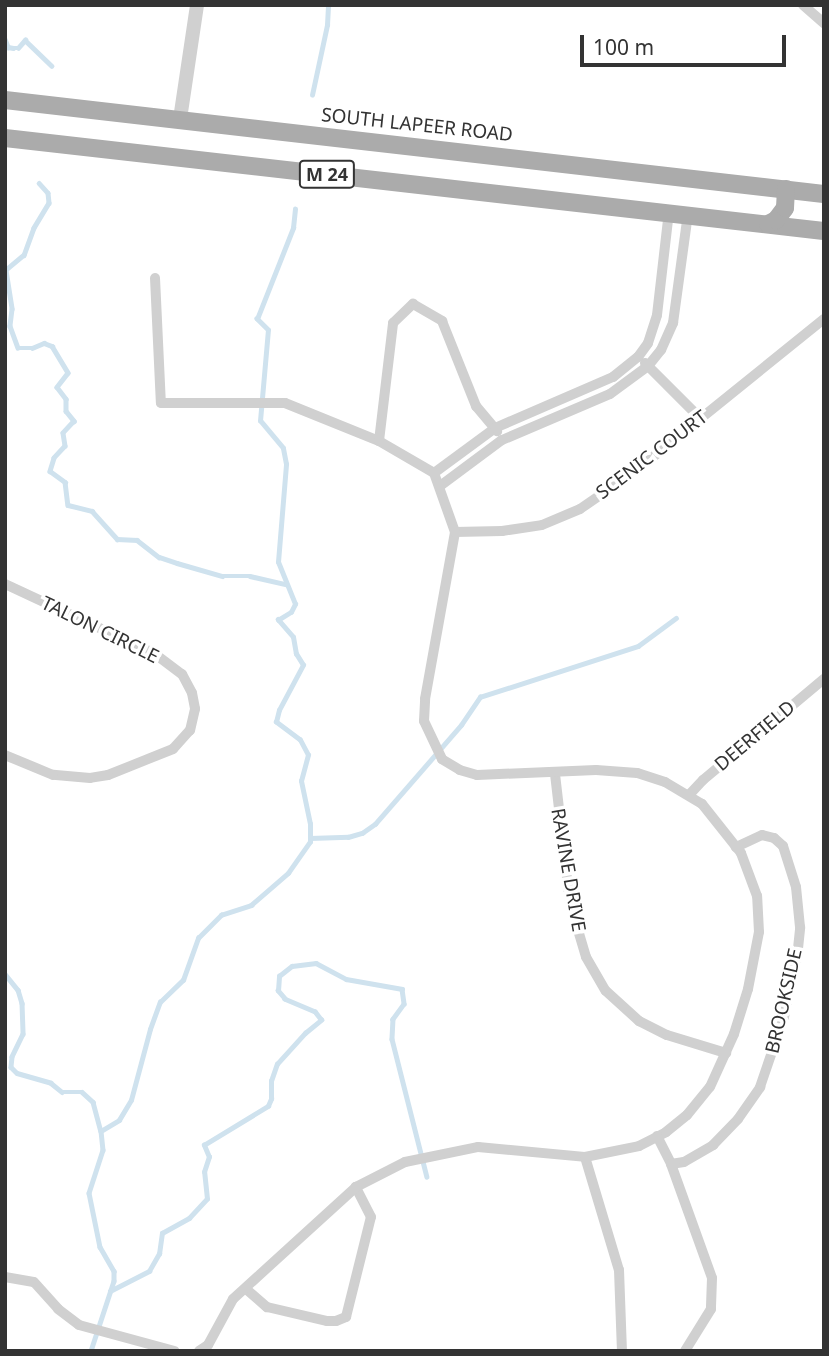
<!DOCTYPE html>
<html>
<head>
<meta charset="utf-8">
<style>
  body { margin:0 }
  #map { position:relative; width:829px; height:1356px; overflow:hidden; background:#fff; font-family:"Noto Sans",sans-serif }
  div>[style] { position:absolute }
  .stream>* { height:4.5px; margin:-2.25px; padding:0 2.25px; transform-origin:2.25px; border-radius:2.25px; background:#cfe2ee }
  .minor>* { height:10px; margin:-5px; padding:0 5px; transform-origin:5px; border-radius:5px; background:#d0d0d0 }
  .tertiary>* { height:14px; margin:-7px; padding:0 7px; transform-origin:7px; border-radius:7px; background:#d0d0d0 }
  .primary>* { height:18px; margin:-9px; padding:0 9px; transform-origin:9px; border-radius:9px; background:#ababab }
  span { translate:-50% -50%; white-space:nowrap; text-align:center; line-height:1.15; -webkit-text-stroke:7px #fff; paint-order:stroke }
  .shield-label span { padding:2px 5px; background:#fff; border:2px solid; border-radius:5px; -webkit-text-stroke-width:0 }
  .shield-label { font-size:18px; color:#333; font-weight:700 }
  .street-label { font-size:19px; color:#333 }
  .frame { position:absolute; inset:0; border:7px solid #333; pointer-events:none }
  .scale { position:absolute; left:580px; top:35px; width:206px; height:32px; box-sizing:border-box; border:4px solid #333; border-top:0; padding-left:9px; font-size:21px; line-height:24px; white-space:nowrap; color:#333; -webkit-text-stroke:5px #fff; paint-order:stroke }
</style>
</head>
<body>
<div id="map">
  <div class="stream">
    <i style="left:5px;top:39px;width:9px;rotate:69deg"></i>
    <i style="left:8px;top:47px;width:5px;rotate:11deg"></i>
    <i style="left:13px;top:48px;width:5px"></i>
    <i style="left:18px;top:48px;width:11px;rotate:-49deg"></i>
    <i style="left:25px;top:40px;width:37px;rotate:44deg"></i>
    <i style="left:312px;top:95px;width:72px;rotate:-77.9deg"></i>
    <i style="left:327px;top:25px;width:20px;rotate:-87deg"></i>
    <i style="left:39px;top:183px;width:13px;rotate:48deg"></i>
    <i style="left:48px;top:193px;width:10px;rotate:84deg"></i>
    <i style="left:49px;top:203px;width:29px;rotate:121deg"></i>
    <i style="left:34px;top:228px;width:29px;rotate:110deg"></i>
    <i style="left:24px;top:255px;width:23px;rotate:140deg"></i>
    <i style="left:6px;top:270px;width:39px;rotate:81deg"></i>
    <i style="left:12px;top:309px;width:17px;rotate:97deg"></i>
    <i style="left:10px;top:326px;width:23px;rotate:70deg"></i>
    <i style="left:18px;top:348px;width:14px"></i>
    <i style="left:32px;top:348px;width:13px;rotate:-23deg"></i>
    <i style="left:44px;top:343px;width:9px;rotate:21deg"></i>
    <i style="left:52px;top:346px;width:31px;rotate:59deg"></i>
    <i style="left:68px;top:373px;width:18px;rotate:128deg"></i>
    <i style="left:57px;top:387px;width:15px;rotate:53deg"></i>
    <i style="left:66px;top:399px;width:12px;rotate:90deg"></i>
    <i style="left:66px;top:411px;width:13px;rotate:51deg"></i>
    <i style="left:74px;top:421px;width:16px;rotate:133deg"></i>
    <i style="left:63px;top:433px;width:13px;rotate:81deg"></i>
    <i style="left:65px;top:446px;width:16px;rotate:133deg"></i>
    <i style="left:54px;top:458px;width:14px;rotate:107deg"></i>
    <i style="left:50px;top:471px;width:19px;rotate:36deg"></i>
    <i style="left:65px;top:482px;width:23px;rotate:83deg"></i>
    <i style="left:68px;top:505px;width:25px;rotate:14deg"></i>
    <i style="left:92px;top:511px;width:38px;rotate:48deg"></i>
    <i style="left:117px;top:539px;width:20px;rotate:3deg"></i>
    <i style="left:137px;top:540px;width:28px;rotate:38deg"></i>
    <i style="left:159px;top:557px;width:19px;rotate:18deg"></i>
    <i style="left:177px;top:563px;width:47px;rotate:16.1deg"></i>
    <i style="left:222px;top:576px;width:28px"></i>
    <i style="left:250px;top:576px;width:37px;rotate:13deg"></i>
    <i style="left:310px;top:838px;width:38px;rotate:-2deg"></i>
    <i style="left:348px;top:837px;width:15px;rotate:-16deg"></i>
    <i style="left:362px;top:833px;width:16px;rotate:-35deg"></i>
    <i style="left:375px;top:824px;width:131px;rotate:-49deg"></i>
    <i style="left:461px;top:725px;width:34px;rotate:-56deg"></i>
    <i style="left:480px;top:697px;width:166px;rotate:-17.9deg"></i>
    <i style="left:638px;top:646px;width:47px;rotate:-36.4deg"></i>
    <i style="left:5px;top:974px;width:21px;rotate:51deg"></i>
    <i style="left:18px;top:990px;width:14px;rotate:73deg"></i>
    <i style="left:22px;top:1003px;width:31px;rotate:88deg"></i>
    <i style="left:23px;top:1034px;width:25px;rotate:116deg"></i>
    <i style="left:12px;top:1057px;width:10px;rotate:96deg"></i>
    <i style="left:11px;top:1067px;width:8px;rotate:45deg"></i>
    <i style="left:17px;top:1073px;width:35px;rotate:16deg"></i>
    <i style="left:51px;top:1083px;width:14px;rotate:39deg"></i>
    <i style="left:62px;top:1092px;width:20px"></i>
    <i style="left:82px;top:1092px;width:15px;rotate:42deg"></i>
    <i style="left:93px;top:1102px;width:30px;rotate:75deg"></i>
    <i style="left:101px;top:1131px;width:19px;rotate:84deg"></i>
    <i style="left:103px;top:1150px;width:45px;rotate:108deg"></i>
    <i style="left:89px;top:1193px;width:55px;rotate:78.5deg"></i>
    <i style="left:100px;top:1247px;width:28px;rotate:60deg"></i>
    <i style="left:114px;top:1271px;width:10px;rotate:90deg"></i>
    <i style="left:114px;top:1281px;width:74px;rotate:108.2deg"></i>
    <i style="left:101px;top:1131px;width:21px;rotate:-31deg"></i>
    <i style="left:119px;top:1120px;width:23px;rotate:-59deg"></i>
    <i style="left:131px;top:1100px;width:73px;rotate:-75deg"></i>
    <i style="left:150px;top:1029px;width:29px;rotate:-70deg"></i>
    <i style="left:160px;top:1002px;width:32px;rotate:-44deg"></i>
    <i style="left:183px;top:980px;width:45px;rotate:-70.3deg"></i>
    <i style="left:198px;top:938px;width:33px;rotate:-45deg"></i>
    <i style="left:221px;top:915px;width:32px;rotate:-18deg"></i>
    <i style="left:251px;top:905px;width:49px;rotate:-40.9deg"></i>
    <i style="left:288px;top:873px;width:38px;rotate:-55deg"></i>
    <i style="left:310px;top:842px;width:18px;rotate:-90deg"></i>
    <i style="left:310px;top:824px;width:44px;rotate:-101.8deg"></i>
    <i style="left:301px;top:781px;width:27px;rotate:-75deg"></i>
    <i style="left:308px;top:755px;width:17px;rotate:-118deg"></i>
    <i style="left:300px;top:740px;width:30px;rotate:-143deg"></i>
    <i style="left:276px;top:722px;width:12px;rotate:-76deg"></i>
    <i style="left:279px;top:710px;width:51px;rotate:-61.9deg"></i>
    <i style="left:303px;top:665px;width:13px;rotate:-122deg"></i>
    <i style="left:296px;top:654px;width:17px;rotate:-100deg"></i>
    <i style="left:293px;top:637px;width:23px;rotate:-131deg"></i>
    <i style="left:278px;top:620px;width:15px;rotate:-32deg"></i>
    <i style="left:291px;top:612px;width:9px;rotate:-63deg"></i>
    <i style="left:295px;top:604px;width:45px;rotate:-112deg"></i>
    <i style="left:278px;top:562px;width:98px;rotate:-85.3deg"></i>
    <i style="left:286px;top:464px;width:16px;rotate:-101deg"></i>
    <i style="left:283px;top:448px;width:35px;rotate:-130deg"></i>
    <i style="left:260px;top:421px;width:91px;rotate:-85deg"></i>
    <i style="left:268px;top:330px;width:16px;rotate:-135deg"></i>
    <i style="left:257px;top:319px;width:98px;rotate:-68.4deg"></i>
    <i style="left:293px;top:228px;width:19px;rotate:-84deg"></i>
    <i style="left:110px;top:1291px;width:44px;rotate:-27.1deg"></i>
    <i style="left:149px;top:1271px;width:20px;rotate:-60deg"></i>
    <i style="left:159px;top:1254px;width:21px;rotate:-82deg"></i>
    <i style="left:162px;top:1233px;width:31px;rotate:-29deg"></i>
    <i style="left:189px;top:1218px;width:26px;rotate:-47deg"></i>
    <i style="left:207px;top:1199px;width:27px;rotate:-96deg"></i>
    <i style="left:204px;top:1172px;width:16px;rotate:-72deg"></i>
    <i style="left:209px;top:1157px;width:13px;rotate:-113deg"></i>
    <i style="left:204px;top:1145px;width:75px;rotate:-31.4deg"></i>
    <i style="left:268px;top:1106px;width:8px;rotate:-67deg"></i>
    <i style="left:271px;top:1099px;width:18px;rotate:-90deg"></i>
    <i style="left:271px;top:1081px;width:18px;rotate:-71deg"></i>
    <i style="left:277px;top:1064px;width:42px;rotate:-47.9deg"></i>
    <i style="left:305px;top:1033px;width:21px;rotate:-39deg"></i>
    <i style="left:321px;top:1020px;width:10px;rotate:-127deg"></i>
    <i style="left:315px;top:1012px;width:33px;rotate:-157deg"></i>
    <i style="left:285px;top:999px;width:11px;rotate:-131deg"></i>
    <i style="left:278px;top:991px;width:15px;rotate:-86deg"></i>
    <i style="left:279px;top:976px;width:16px;rotate:-38deg"></i>
    <i style="left:292px;top:966px;width:24px;rotate:-7deg"></i>
    <i style="left:316px;top:963px;width:34px;rotate:28deg"></i>
    <i style="left:346px;top:979px;width:57px;rotate:10.1deg"></i>
    <i style="left:402px;top:989px;width:15px;rotate:82deg"></i>
    <i style="left:404px;top:1004px;width:19px;rotate:126deg"></i>
    <i style="left:393px;top:1019px;width:20px;rotate:93deg"></i>
    <i style="left:392px;top:1039px;width:142px;rotate:75.8deg"></i>
  </div>
  <div class="minor">
    <i style="left:803px;top:5px;width:28px;rotate:41deg"></i>
    <i style="left:155px;top:278px;width:125px;rotate:87.3deg"></i>
    <i style="left:161px;top:403px;width:124px"></i>
    <i style="left:285px;top:403px;width:101px;rotate:22deg"></i>
    <i style="left:379px;top:441px;width:64px;rotate:30.2deg"></i>
    <i style="left:645px;top:363px;width:79px;rotate:45deg"></i>
    <i style="left:379px;top:441px;width:119px;rotate:-83.2deg"></i>
    <i style="left:393px;top:323px;width:28px;rotate:-44deg"></i>
    <i style="left:413px;top:304px;width:34px;rotate:30deg"></i>
    <i style="left:442px;top:321px;width:92px;rotate:68.2deg"></i>
    <i style="left:476px;top:406px;width:33px;rotate:50deg"></i>
    <i style="left:434px;top:473px;width:76px;rotate:-36.4deg"></i>
    <i style="left:495px;top:428px;width:129px;rotate:-23.4deg"></i>
    <i style="left:613px;top:377px;width:32px;rotate:-39deg"></i>
    <i style="left:638px;top:357px;width:17px;rotate:-54deg"></i>
    <i style="left:648px;top:343px;width:29px;rotate:-72deg"></i>
    <i style="left:657px;top:315px;width:104px;rotate:-83.4deg"></i>
    <i style="left:440px;top:486px;width:77px;rotate:-36.6deg"></i>
    <i style="left:502px;top:440px;width:117px;rotate:-23.1deg"></i>
    <i style="left:610px;top:394px;width:47px;rotate:-36.4deg"></i>
    <i style="left:648px;top:366px;width:21px;rotate:-51deg"></i>
    <i style="left:661px;top:350px;width:30px;rotate:-66deg"></i>
    <i style="left:673px;top:323px;width:110px;rotate:-82.2deg"></i>
    <i style="left:455px;top:532px;width:47px;rotate:-1.2deg"></i>
    <i style="left:502px;top:531px;width:40px;rotate:-8.5deg"></i>
    <i style="left:542px;top:525px;width:41px;rotate:-22.8deg"></i>
    <i style="left:580px;top:509px;width:70px;rotate:-34.6deg"></i>
    <i style="left:638px;top:469px;width:239px;rotate:-38.9deg"></i>
    <i style="left:5px;top:584px;width:166px;rotate:25deg"></i>
    <i style="left:155px;top:654px;width:34px;rotate:37deg"></i>
    <i style="left:182px;top:674px;width:21px;rotate:62deg"></i>
    <i style="left:192px;top:693px;width:16px;rotate:79deg"></i>
    <i style="left:195px;top:709px;width:22px;rotate:103deg"></i>
    <i style="left:190px;top:730px;width:25px;rotate:132deg"></i>
    <i style="left:173px;top:749px;width:70px;rotate:158.2deg"></i>
    <i style="left:108px;top:775px;width:18px;rotate:171deg"></i>
    <i style="left:90px;top:778px;width:37px;rotate:-175deg"></i>
    <i style="left:53px;top:775px;width:52px;rotate:-157.4deg"></i>
    <i style="left:555px;top:774px;width:130px;rotate:83.4deg"></i>
    <i style="left:570px;top:903px;width:56px;rotate:73.5deg"></i>
    <i style="left:586px;top:957px;width:39px;rotate:60deg"></i>
    <i style="left:606px;top:991px;width:45px;rotate:42.3deg"></i>
    <i style="left:639px;top:1021px;width:31px;rotate:27deg"></i>
    <i style="left:667px;top:1035px;width:62px;rotate:17deg"></i>
    <i style="left:689px;top:795px;width:21px;rotate:-47deg"></i>
    <i style="left:703px;top:780px;width:158px;rotate:-39.9deg"></i>
    <i style="left:657px;top:1136px;width:31px;rotate:63deg"></i>
    <i style="left:671px;top:1164px;width:121px;rotate:70.2deg"></i>
    <i style="left:712px;top:1278px;width:31px;rotate:92deg"></i>
    <i style="left:711px;top:1309px;width:49px;rotate:121.8deg"></i>
    <i style="left:585px;top:1157px;width:118px;rotate:73.3deg"></i>
    <i style="left:619px;top:1270px;width:81px;rotate:87.9deg"></i>
    <i style="left:671px;top:1164px;width:13px;rotate:-9deg"></i>
    <i style="left:684px;top:1162px;width:34px;rotate:-30deg"></i>
    <i style="left:713px;top:1145px;width:36px;rotate:-46deg"></i>
    <i style="left:738px;top:1119px;width:39px;rotate:-55deg"></i>
    <i style="left:760px;top:1087px;width:74px;rotate:-71.1deg"></i>
    <i style="left:784px;top:1017px;width:60px;rotate:-77.6deg"></i>
    <i style="left:797px;top:958px;width:31px;rotate:-84deg"></i>
    <i style="left:800px;top:927px;width:40px;rotate:-95.7deg"></i>
    <i style="left:796px;top:887px;width:43px;rotate:-107.6deg"></i>
    <i style="left:783px;top:846px;width:12px;rotate:-138deg"></i>
    <i style="left:774px;top:838px;width:12px;rotate:-166deg"></i>
    <i style="left:762px;top:835px;width:29px;rotate:155deg"></i>
    <i style="left:5px;top:1277px;width:29px;rotate:10deg"></i>
    <i style="left:34px;top:1282px;width:36px;rotate:48deg"></i>
    <i style="left:58px;top:1309px;width:26px;rotate:37deg"></i>
    <i style="left:79px;top:1325px;width:99px;rotate:15.2deg"></i>
    <i style="left:246px;top:1289px;width:28px;rotate:41deg"></i>
    <i style="left:267px;top:1307px;width:62px;rotate:13.1deg"></i>
    <i style="left:327px;top:1321px;width:9px"></i>
    <i style="left:336px;top:1321px;width:11px;rotate:-22deg"></i>
    <i style="left:346px;top:1317px;width:103px;rotate:-76deg"></i>
    <i style="left:371px;top:1217px;width:34px;rotate:-117deg"></i>
    <i style="left:199px;top:1351px;width:11px;rotate:-34deg"></i>
    <i style="left:208px;top:1345px;width:52px;rotate:-61.5deg"></i>
    <i style="left:233px;top:1299px;width:166px;rotate:-42.3deg"></i>
    <i style="left:356px;top:1187px;width:55px;rotate:-27deg"></i>
    <i style="left:405px;top:1162px;width:75px;rotate:-11.6deg"></i>
    <i style="left:478px;top:1147px;width:107px;rotate:5.3deg"></i>
    <i style="left:585px;top:1157px;width:55px;rotate:-11.5deg"></i>
    <i style="left:639px;top:1146px;width:30px;rotate:-27deg"></i>
    <i style="left:666px;top:1132px;width:27px;rotate:-39deg"></i>
    <i style="left:687px;top:1115px;width:36px;rotate:-51deg"></i>
    <i style="left:710px;top:1087px;width:58px;rotate:-65.6deg"></i>
    <i style="left:734px;top:1034px;width:47px;rotate:-72.7deg"></i>
    <i style="left:748px;top:989px;width:58px;rotate:-79.1deg"></i>
    <i style="left:759px;top:932px;width:36px;rotate:-93deg"></i>
    <i style="left:757px;top:896px;width:46px;rotate:-110.4deg"></i>
    <i style="left:741px;top:853px;width:63px;rotate:-128.5deg"></i>
    <i style="left:702px;top:804px;width:43px;rotate:-149.3deg"></i>
    <i style="left:665px;top:782px;width:29px;rotate:-162deg"></i>
    <i style="left:637px;top:773px;width:41px;rotate:-175.8deg"></i>
    <i style="left:596px;top:770px;width:119px;rotate:177.6deg"></i>
    <i style="left:477px;top:775px;width:18px;rotate:-164deg"></i>
    <i style="left:460px;top:770px;width:21px;rotate:-149deg"></i>
    <i style="left:442px;top:759px;width:42px;rotate:-115.3deg"></i>
    <i style="left:424px;top:721px;width:22px;rotate:-87deg"></i>
    <i style="left:425px;top:699px;width:170px;rotate:-79.8deg"></i>
    <i style="left:455px;top:532px;width:63px;rotate:-109.6deg"></i>
  </div>
  <div class="tertiary">
    <i style="left:180px;top:119px;width:115px;rotate:-81.5deg"></i>
  </div>
  <div class="primary">
    <i style="left:5px;top:100px;width:824px;rotate:6.55deg"></i>
    <i style="left:5px;top:138px;width:824px;rotate:6.48deg"></i>
    <i style="left:768px;top:224px;width:9px;rotate:-27deg"></i>
    <i style="left:776px;top:220px;width:15px;rotate:-53deg"></i>
    <i style="left:785px;top:208px;width:19px;rotate:-87deg"></i>
  </div>
  <div class="shield-label">
    <span style="left:327px;top:174px">M 24</span>
  </div>
  <div class="street-label">
    <span style="left:417px;top:125px;rotate:6deg">SOUTH LAPEER ROAD</span>
    <span style="left:652px;top:455px;rotate:-37deg">SCENIC COURT</span>
    <span style="left:100px;top:630px;rotate:26deg">TALON CIRCLE</span>
    <span style="left:755px;top:736px;rotate:-40deg">DEERFIELD</span>
    <span style="left:568px;top:870px;rotate:80deg">RAVINE DRIVE</span>
    <span style="left:784px;top:1001px;rotate:-77deg">BROOKSIDE</span>
  </div>
  <div class="frame"></div>
  <div class="scale">100 m</div>
</div>
</body>
</html>
